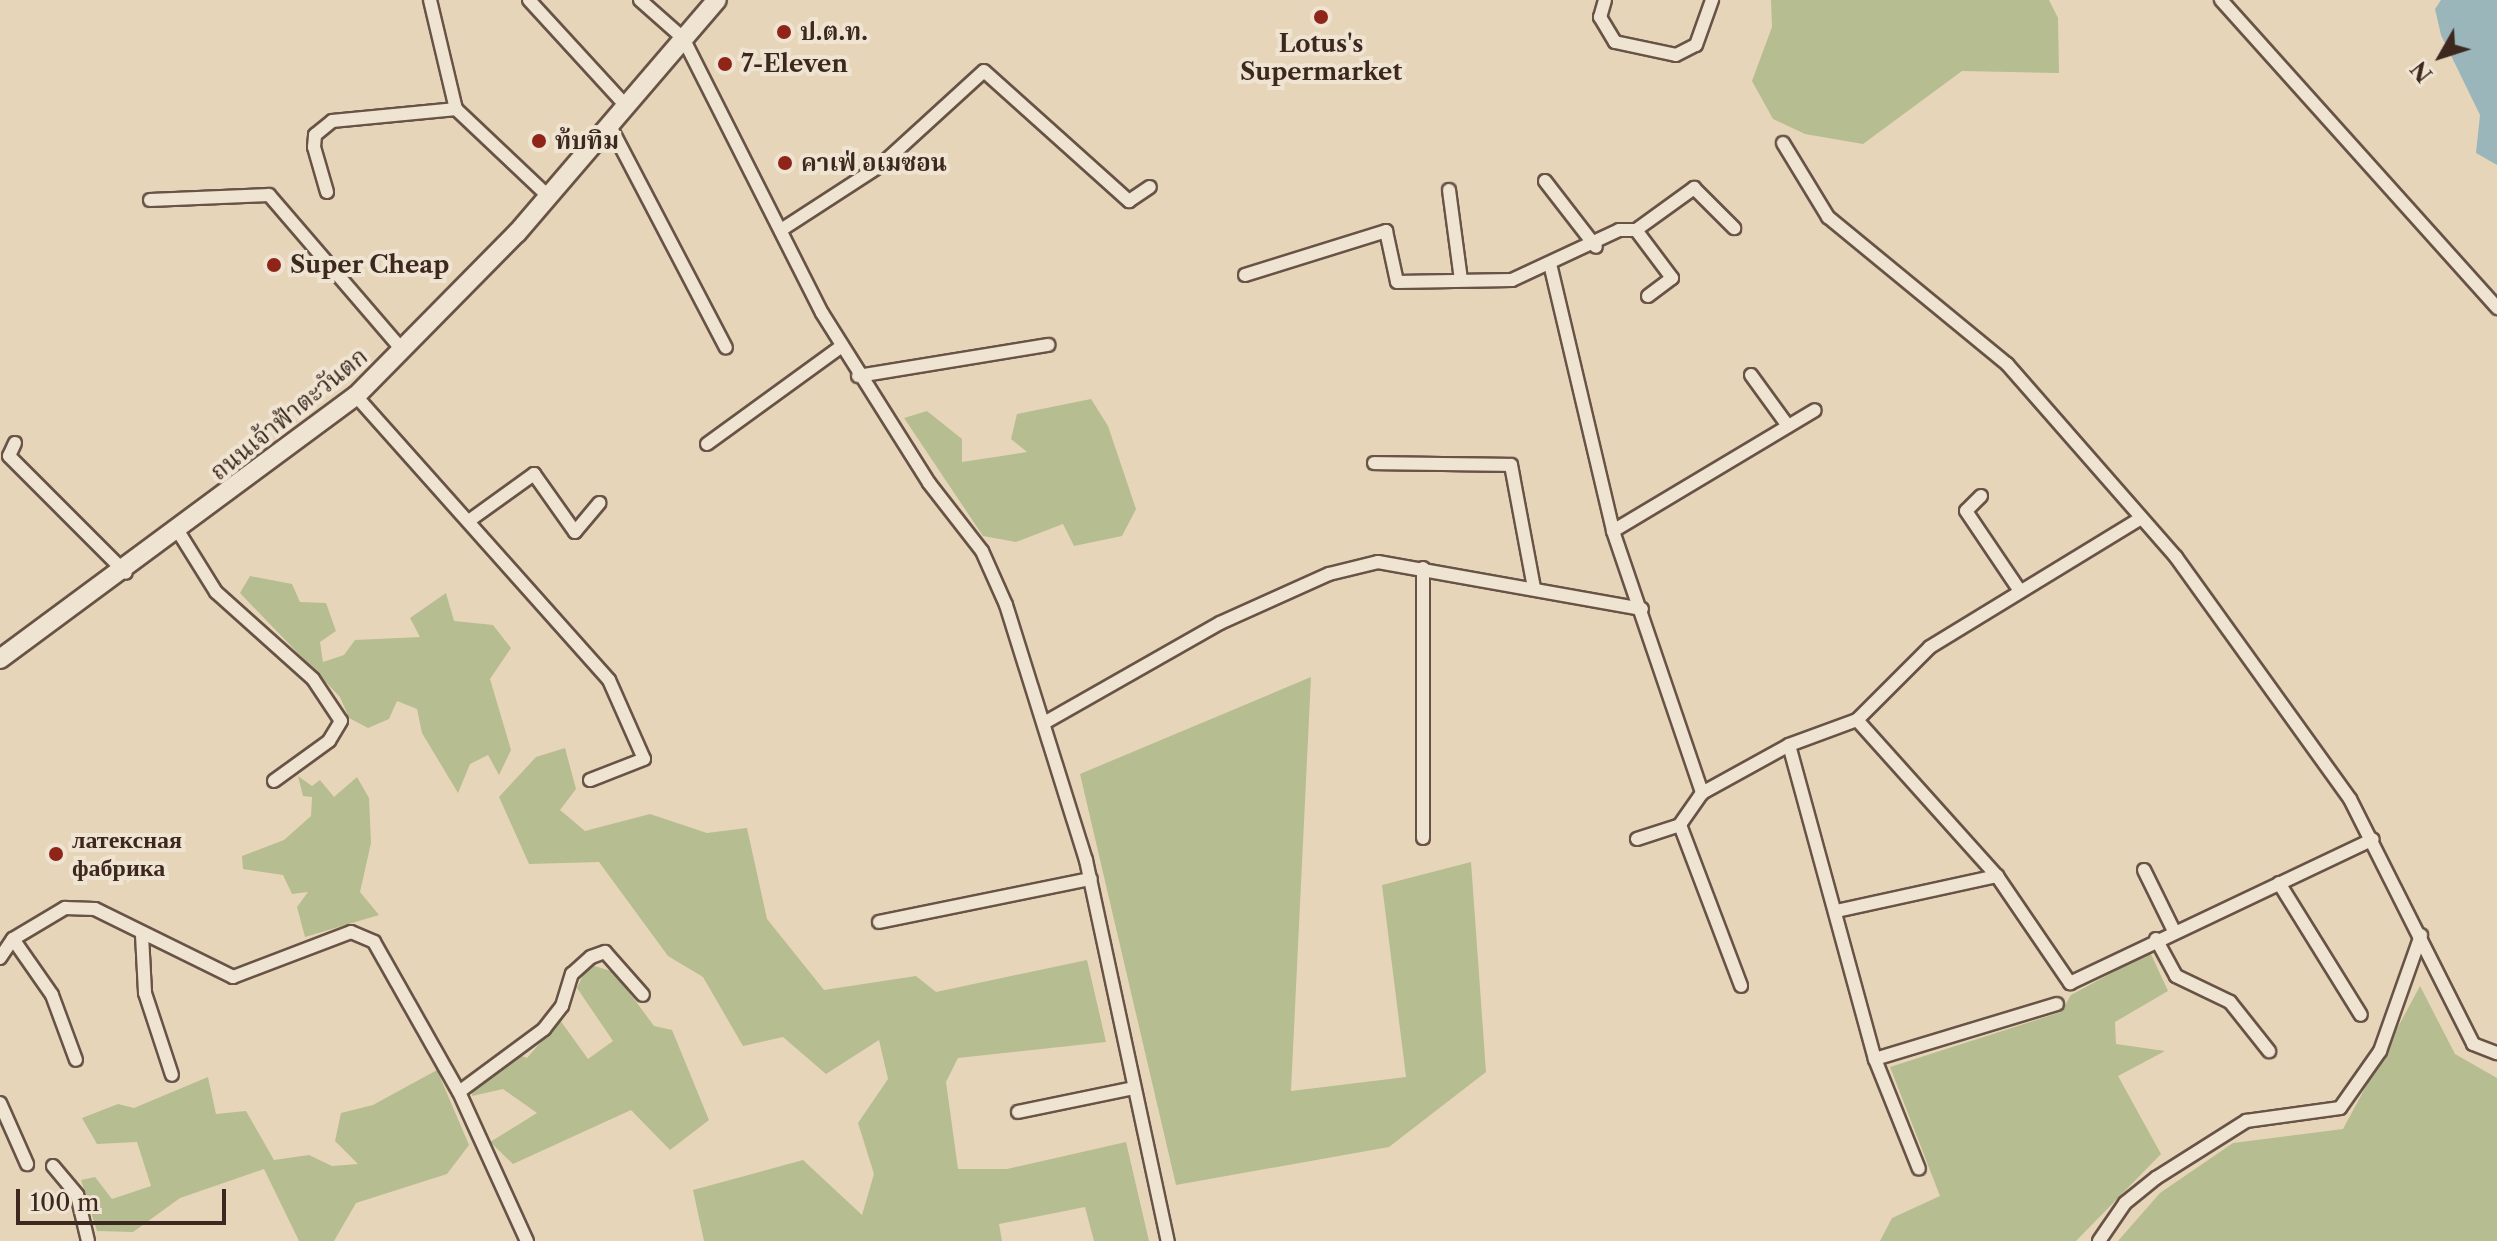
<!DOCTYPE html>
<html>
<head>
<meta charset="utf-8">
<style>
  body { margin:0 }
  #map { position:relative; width:2497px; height:1241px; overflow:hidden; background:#e7d5ba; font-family:"Libre Caslon Text","Noto Serif Thai",serif }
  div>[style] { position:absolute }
  .green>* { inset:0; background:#b6bd90 }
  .water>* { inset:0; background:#9bb6ba }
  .roads { filter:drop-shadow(2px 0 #685346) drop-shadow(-2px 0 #685346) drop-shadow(0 2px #685346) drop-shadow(0 -2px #685346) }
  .minor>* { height:12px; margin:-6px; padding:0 6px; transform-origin:6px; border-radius:6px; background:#efe4d2 }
  .secondary>* { height:18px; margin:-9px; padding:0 9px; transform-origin:9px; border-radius:9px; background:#efe4d2 }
  .dots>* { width:22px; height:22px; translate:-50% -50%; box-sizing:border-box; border:4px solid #efe4d2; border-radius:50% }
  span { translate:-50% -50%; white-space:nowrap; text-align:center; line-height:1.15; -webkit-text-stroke:8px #efe4d2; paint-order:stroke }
  .poi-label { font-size:24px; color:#3d281f; font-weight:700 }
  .left { translate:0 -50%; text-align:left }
  .street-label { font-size:24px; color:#3d281f }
  .north { position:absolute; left:2401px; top:16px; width:80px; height:80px; -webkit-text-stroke:6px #efe4d2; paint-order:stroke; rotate:231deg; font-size:22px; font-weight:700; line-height:32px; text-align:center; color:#3d281f }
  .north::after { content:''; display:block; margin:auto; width:28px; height:36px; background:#3d281f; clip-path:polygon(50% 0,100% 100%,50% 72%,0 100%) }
  .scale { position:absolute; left:16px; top:1189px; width:210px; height:36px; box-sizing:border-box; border:4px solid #3d281f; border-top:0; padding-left:10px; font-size:24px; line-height:28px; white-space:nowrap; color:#3d281f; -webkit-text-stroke:6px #efe4d2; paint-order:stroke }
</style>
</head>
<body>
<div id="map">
  <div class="green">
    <i style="clip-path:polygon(1771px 0,2049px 0,2058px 18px,2059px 73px,1962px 71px,1863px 144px,1805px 134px,1773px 119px,1752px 81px,1772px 27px)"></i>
    <i style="clip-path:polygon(1091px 399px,1108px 426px,1136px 509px,1122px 536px,1074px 546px,1063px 524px,1016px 542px,983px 536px,904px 418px,927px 411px,962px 439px,962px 462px,1027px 452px,1011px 439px,1017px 414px)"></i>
    <i style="clip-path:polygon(250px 576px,292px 584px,300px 602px,326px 603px,336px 631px,320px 642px,323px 662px,344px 655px,355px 640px,420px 637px,410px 618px,446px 593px,454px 621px,493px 625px,511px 648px,490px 679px,511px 750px,499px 775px,488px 755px,470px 764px,458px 793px,422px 733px,417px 709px,397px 701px,389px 719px,368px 728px,349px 718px,340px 697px,240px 593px)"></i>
    <i style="clip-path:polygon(1311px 677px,1291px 1091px,1406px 1077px,1382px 885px,1471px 862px,1486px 1072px,1389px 1147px,1176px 1185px,1080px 774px)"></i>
    <i style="clip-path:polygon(565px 748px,576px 789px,560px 810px,585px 831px,650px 814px,707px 833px,747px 828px,767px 919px,824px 990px,916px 976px,936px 992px,1087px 960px,1106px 1042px,958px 1058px,946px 1082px,958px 1169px,1007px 1169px,1126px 1142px,1149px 1241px,1094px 1241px,1085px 1207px,999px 1224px,1002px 1241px,704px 1241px,693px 1190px,803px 1160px,862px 1215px,874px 1174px,858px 1123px,888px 1079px,879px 1040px,826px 1074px,783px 1037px,743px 1046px,703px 977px,668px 956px,599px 862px,529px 864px,499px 797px,536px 757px)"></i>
    <i style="clip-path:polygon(298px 776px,312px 786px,320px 780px,334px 797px,357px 777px,369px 798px,371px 843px,360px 892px,379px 915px,305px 937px,297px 907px,308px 892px,292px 894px,283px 875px,243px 869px,242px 856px,284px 840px,311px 816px,312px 797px,303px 796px)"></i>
    <i style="clip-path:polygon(2150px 952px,2168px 991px,2115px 1022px,2116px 1044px,2165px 1051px,2118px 1076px,2161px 1154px,2076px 1241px,1880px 1241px,1892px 1218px,1940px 1196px,1890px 1067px,2061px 1012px,2071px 995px)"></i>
    <i style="clip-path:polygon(588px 964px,614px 972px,654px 1026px,672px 1030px,709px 1120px,670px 1150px,631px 1110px,513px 1164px,490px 1142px,537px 1113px,503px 1089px,472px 1096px,473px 1089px,519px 1055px,527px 1058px,560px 1020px,588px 1059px,613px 1041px,577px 988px)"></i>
    <i style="clip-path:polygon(2420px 986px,2455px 1054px,2497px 1078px,2497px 1241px,2118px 1241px,2160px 1193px,2233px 1143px,2343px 1129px)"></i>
    <i style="clip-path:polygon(437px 1070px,469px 1145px,447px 1174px,356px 1203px,334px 1241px,299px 1241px,264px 1169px,180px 1198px,133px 1232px,97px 1231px,81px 1180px,95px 1177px,112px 1199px,151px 1186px,137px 1142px,97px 1144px,82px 1118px,118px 1104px,134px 1108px,208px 1077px,216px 1114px,246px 1111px,274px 1160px,309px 1155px,332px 1166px,358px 1164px,335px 1141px,341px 1113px,373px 1105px)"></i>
  </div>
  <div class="water">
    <i style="clip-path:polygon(2441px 0,2497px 0,2497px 165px,2476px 153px,2480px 115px,2441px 35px,2435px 9px)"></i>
  </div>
  <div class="roads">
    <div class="minor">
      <i style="left:430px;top:0;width:112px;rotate:76.6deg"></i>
      <i style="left:456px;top:109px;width:127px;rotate:43.4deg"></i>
      <i style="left:529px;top:0;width:145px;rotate:47.5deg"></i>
      <i style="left:640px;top:0;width:57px;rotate:41.5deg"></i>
      <i style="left:683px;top:38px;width:308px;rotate:63.2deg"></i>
      <i style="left:822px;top:313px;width:201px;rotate:57.8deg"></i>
      <i style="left:929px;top:483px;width:86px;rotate:52.1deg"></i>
      <i style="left:982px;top:551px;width:59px;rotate:66deg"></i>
      <i style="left:1006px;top:605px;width:267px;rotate:72.6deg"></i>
      <i style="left:1086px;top:860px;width:390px;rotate:77.9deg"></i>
      <i style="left:1605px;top:0;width:18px;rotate:106deg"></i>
      <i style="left:1600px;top:17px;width:29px;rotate:59deg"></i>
      <i style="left:1615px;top:42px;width:62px;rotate:12deg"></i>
      <i style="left:1676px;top:55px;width:22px;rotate:-27deg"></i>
      <i style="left:1696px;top:45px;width:48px;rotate:-70.4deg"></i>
      <i style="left:2221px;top:0;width:414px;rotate:48.1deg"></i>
      <i style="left:610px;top:126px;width:250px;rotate:62.4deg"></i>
      <i style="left:1783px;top:143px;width:87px;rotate:58.7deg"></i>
      <i style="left:1828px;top:217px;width:232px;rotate:39.4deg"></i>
      <i style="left:2007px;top:364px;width:257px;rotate:48.8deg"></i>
      <i style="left:2176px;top:557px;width:298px;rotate:54.3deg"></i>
      <i style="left:2350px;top:799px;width:274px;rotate:63.3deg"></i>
      <i style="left:2473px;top:1044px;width:26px;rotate:21deg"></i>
      <i style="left:1545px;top:181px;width:83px;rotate:52.3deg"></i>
      <i style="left:1449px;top:190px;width:91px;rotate:82.4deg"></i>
      <i style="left:327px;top:192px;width:47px;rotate:-106.1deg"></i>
      <i style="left:314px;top:147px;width:12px;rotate:-85deg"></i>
      <i style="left:315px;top:135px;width:22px;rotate:-39deg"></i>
      <i style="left:332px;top:121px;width:125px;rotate:-5.5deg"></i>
      <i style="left:150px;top:200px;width:119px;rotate:-2.4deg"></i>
      <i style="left:269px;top:195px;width:206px;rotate:49.3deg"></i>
      <i style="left:781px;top:230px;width:119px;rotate:-33deg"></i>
      <i style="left:881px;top:165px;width:139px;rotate:-42.4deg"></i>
      <i style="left:984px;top:71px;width:195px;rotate:41.9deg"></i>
      <i style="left:1129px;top:201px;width:25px;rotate:-34deg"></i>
      <i style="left:1636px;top:230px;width:60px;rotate:53.1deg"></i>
      <i style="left:1672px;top:278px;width:30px;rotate:143deg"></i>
      <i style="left:1551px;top:268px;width:270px;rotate:76.7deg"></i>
      <i style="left:1613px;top:531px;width:277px;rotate:71.2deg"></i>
      <i style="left:1702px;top:793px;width:99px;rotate:-28.9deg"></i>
      <i style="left:1789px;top:745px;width:326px;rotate:74.7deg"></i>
      <i style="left:1875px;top:1059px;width:118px;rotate:68.2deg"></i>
      <i style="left:1245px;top:275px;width:148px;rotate:-17.3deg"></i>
      <i style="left:1386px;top:231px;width:52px;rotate:77.8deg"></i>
      <i style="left:1397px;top:282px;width:115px;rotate:-1deg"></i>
      <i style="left:1512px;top:280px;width:118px;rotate:-25deg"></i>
      <i style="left:1619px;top:230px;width:17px"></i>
      <i style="left:1636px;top:230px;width:72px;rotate:-35.9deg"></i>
      <i style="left:1694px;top:188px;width:57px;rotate:45deg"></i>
      <i style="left:1751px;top:375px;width:63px;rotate:54deg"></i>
      <i style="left:858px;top:376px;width:193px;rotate:-9.3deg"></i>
      <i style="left:356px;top:396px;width:380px;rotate:48.3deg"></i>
      <i style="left:609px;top:680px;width:86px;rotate:66.1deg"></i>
      <i style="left:644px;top:759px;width:58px;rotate:158.7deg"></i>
      <i style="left:15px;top:443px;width:14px;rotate:115deg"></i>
      <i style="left:9px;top:456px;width:165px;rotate:45deg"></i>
      <i style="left:707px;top:444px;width:167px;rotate:-36deg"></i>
      <i style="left:1374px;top:463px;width:137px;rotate:0.8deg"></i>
      <i style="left:1511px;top:465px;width:125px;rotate:79.4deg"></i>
      <i style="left:1981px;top:496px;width:21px;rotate:135deg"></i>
      <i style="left:1966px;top:511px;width:97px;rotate:56deg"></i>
      <i style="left:470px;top:520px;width:79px;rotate:-35.7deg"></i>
      <i style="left:534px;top:474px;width:71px;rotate:54.7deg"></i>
      <i style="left:575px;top:532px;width:38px;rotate:-50deg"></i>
      <i style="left:178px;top:531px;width:72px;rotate:58.1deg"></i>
      <i style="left:216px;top:592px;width:130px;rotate:41.9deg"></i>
      <i style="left:313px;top:679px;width:50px;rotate:56.3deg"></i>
      <i style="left:341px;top:721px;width:23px;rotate:121deg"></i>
      <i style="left:329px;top:741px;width:68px;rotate:144deg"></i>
      <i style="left:1613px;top:531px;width:235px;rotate:-30.9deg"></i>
      <i style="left:1857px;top:720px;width:103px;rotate:-45deg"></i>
      <i style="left:1930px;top:647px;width:247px;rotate:-31.4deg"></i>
      <i style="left:1044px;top:723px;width:202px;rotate:-29.6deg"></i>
      <i style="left:1220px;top:623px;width:120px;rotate:-24.2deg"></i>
      <i style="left:1329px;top:574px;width:50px;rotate:-13.8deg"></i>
      <i style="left:1378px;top:562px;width:268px;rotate:10.1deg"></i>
      <i style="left:1789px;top:745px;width:72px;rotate:-20.2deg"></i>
      <i style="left:1857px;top:720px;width:210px;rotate:48.1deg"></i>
      <i style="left:1997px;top:876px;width:130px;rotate:55.7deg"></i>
      <i style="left:2070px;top:983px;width:335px;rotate:-25.4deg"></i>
      <i style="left:1702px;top:793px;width:39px;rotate:125deg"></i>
      <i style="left:1680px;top:825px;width:172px;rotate:69.2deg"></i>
      <i style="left:1423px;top:838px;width:270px;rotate:-90deg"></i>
      <i style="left:1637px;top:839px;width:45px;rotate:-18deg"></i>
      <i style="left:2144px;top:870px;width:68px;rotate:63.8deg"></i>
      <i style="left:2279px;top:883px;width:155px;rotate:58.2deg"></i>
      <i style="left:1836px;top:911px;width:165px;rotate:-12.3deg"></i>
      <i style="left:879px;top:922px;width:216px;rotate:-11.5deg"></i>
      <i style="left:142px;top:935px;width:58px;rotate:87deg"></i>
      <i style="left:145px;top:993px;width:86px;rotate:71.8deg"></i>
      <i style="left:13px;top:939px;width:68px;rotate:55.1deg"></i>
      <i style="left:52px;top:995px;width:69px;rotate:69.7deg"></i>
      <i style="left:2156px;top:939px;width:42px;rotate:61.6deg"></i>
      <i style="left:2176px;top:976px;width:60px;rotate:25.7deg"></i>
      <i style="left:2230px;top:1002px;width:63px;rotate:51.5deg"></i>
      <i style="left:0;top:958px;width:23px;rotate:-56deg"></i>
      <i style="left:13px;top:939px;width:61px;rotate:-30.8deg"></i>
      <i style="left:65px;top:908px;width:30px;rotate:2deg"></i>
      <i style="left:95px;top:909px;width:154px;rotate:26.2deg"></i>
      <i style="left:233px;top:977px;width:126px;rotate:-20.9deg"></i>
      <i style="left:351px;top:932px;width:25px;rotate:23deg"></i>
      <i style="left:374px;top:942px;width:172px;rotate:60.5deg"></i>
      <i style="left:459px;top:1092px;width:164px;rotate:65.5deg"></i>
      <i style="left:1875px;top:1059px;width:190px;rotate:-16.8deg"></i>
      <i style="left:459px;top:1092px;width:106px;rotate:-36.5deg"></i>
      <i style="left:544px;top:1029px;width:29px;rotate:-52deg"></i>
      <i style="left:562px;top:1006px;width:34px;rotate:-73deg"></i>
      <i style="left:572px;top:974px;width:25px;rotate:-42deg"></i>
      <i style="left:591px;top:957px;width:15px;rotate:-20deg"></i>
      <i style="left:605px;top:952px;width:57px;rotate:48.5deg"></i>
      <i style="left:0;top:1103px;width:67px;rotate:66.1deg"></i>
      <i style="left:1018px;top:1112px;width:118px;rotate:-11.7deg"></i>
      <i style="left:53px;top:1166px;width:38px;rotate:50deg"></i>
      <i style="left:77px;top:1195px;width:47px;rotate:76.6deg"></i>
      <i style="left:2099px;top:1241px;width:46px;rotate:-55.6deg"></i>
      <i style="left:2125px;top:1203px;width:40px;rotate:-39deg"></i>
      <i style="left:2156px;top:1178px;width:107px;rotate:-32.3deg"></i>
      <i style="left:2246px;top:1121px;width:95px;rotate:-7.9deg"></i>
      <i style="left:2340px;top:1108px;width:70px;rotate:-54.9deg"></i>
      <i style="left:2380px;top:1051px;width:123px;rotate:-70.5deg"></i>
    </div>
    <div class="secondary">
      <i style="left:0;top:659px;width:443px;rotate:-36.5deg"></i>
      <i style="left:356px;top:396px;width:229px;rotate:-45.4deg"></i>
      <i style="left:517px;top:233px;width:307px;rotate:-49.4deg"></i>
    </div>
  </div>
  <div class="dots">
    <i style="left:1321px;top:17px;background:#8f2418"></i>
    <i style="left:784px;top:32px;background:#8f2418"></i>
    <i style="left:725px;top:64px;background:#8f2418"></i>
    <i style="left:539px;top:141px;background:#8f2418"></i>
    <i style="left:785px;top:163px;background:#8f2418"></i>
    <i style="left:274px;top:265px;background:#8f2418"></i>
    <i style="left:56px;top:854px;background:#8f2418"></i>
  </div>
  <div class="poi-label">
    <span class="left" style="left:800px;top:32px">ป.ต.ท.</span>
    <span style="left:1321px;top:58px">Lotus's<br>Supermarket</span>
    <span class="left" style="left:741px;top:64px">7-Eleven</span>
    <span class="left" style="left:555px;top:141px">ท้บทิม</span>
    <span class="left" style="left:801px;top:163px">คาเฟ่ อเมซอน</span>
    <span class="left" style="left:290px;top:265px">Super Cheap</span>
    <span class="left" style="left:72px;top:854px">латексная<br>фабрика</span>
  </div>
  <div class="street-label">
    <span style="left:289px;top:414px;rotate:-39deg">ถนนเจ้าฟ้าตะวันตก</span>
  </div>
  <div class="north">N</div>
  <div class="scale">100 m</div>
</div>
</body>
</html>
